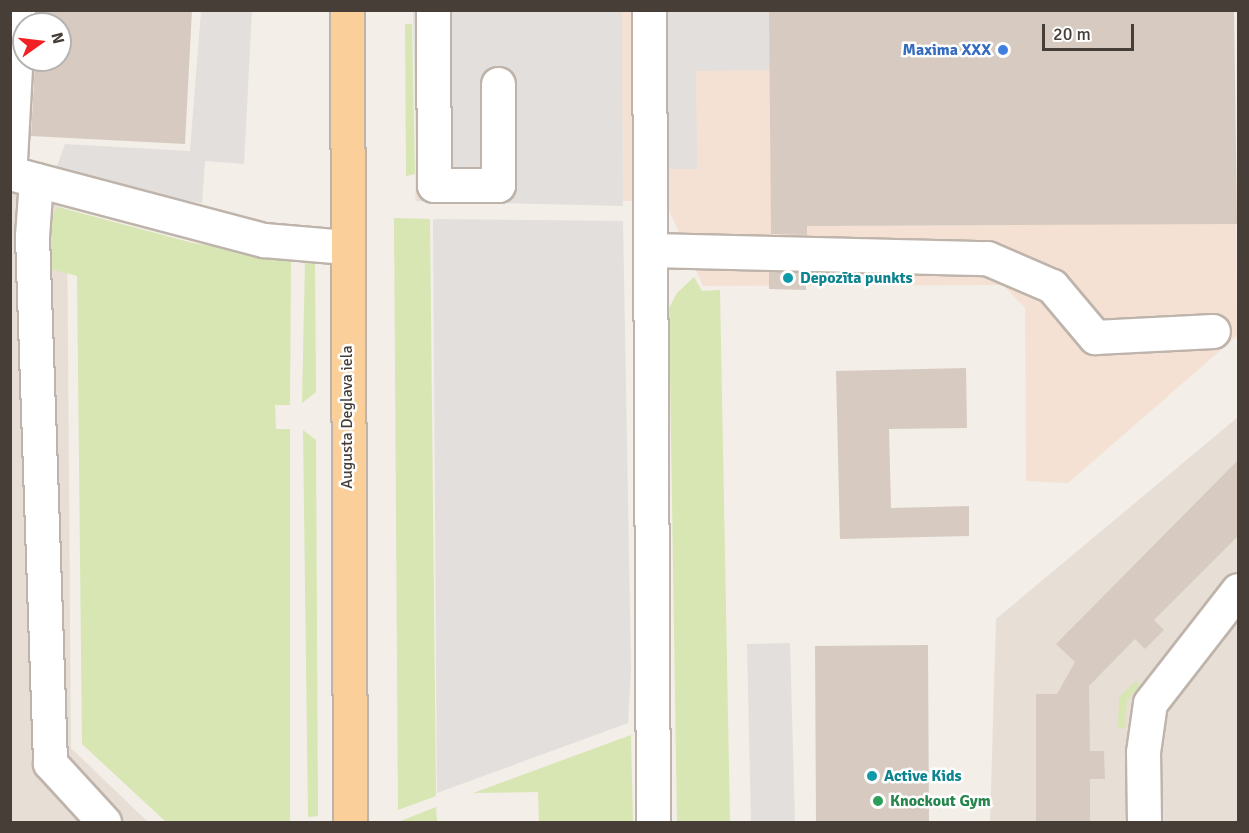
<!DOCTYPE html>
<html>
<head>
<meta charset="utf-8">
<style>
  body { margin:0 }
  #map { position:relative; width:1249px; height:833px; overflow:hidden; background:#f3eee8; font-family:Signika,sans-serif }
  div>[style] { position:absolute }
  .residential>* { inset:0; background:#e7dfd6 }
  .commercial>* { inset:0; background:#f4e1d4 }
  .green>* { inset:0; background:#d7e6b2 }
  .parking>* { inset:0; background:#e2dfdc }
  .building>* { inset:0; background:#d7cbc1 }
  .roads { filter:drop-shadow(2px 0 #beb4ab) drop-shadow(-2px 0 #beb4ab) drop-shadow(0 2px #beb4ab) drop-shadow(0 -2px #beb4ab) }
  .minor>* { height:33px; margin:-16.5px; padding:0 16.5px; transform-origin:16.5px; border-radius:16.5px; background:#fff }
  .major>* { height:33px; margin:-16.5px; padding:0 16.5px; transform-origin:16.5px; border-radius:16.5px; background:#facf9a }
  .dots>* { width:16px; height:16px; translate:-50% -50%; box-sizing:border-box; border:3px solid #fff; border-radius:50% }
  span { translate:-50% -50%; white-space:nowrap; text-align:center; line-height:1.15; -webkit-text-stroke:5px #fff; paint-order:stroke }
  .shop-label { font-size:16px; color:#366cbe; font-weight:700 }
  .right { translate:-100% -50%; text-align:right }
  .culture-label { font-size:16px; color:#0d838f; font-weight:700 }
  .left { translate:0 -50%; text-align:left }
  .street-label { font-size:16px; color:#463e37 }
  .leisure-label { font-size:16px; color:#27864d; font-weight:700 }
  .frame { position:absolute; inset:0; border:12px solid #463e37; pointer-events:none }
  .north { position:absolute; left:12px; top:12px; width:60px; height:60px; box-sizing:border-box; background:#fff; border:2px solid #b5b2af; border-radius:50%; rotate:76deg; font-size:16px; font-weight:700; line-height:24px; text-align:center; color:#463e37 }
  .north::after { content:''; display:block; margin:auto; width:21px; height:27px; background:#f22023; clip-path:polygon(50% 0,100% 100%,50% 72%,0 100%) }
  .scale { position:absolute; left:1042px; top:24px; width:92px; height:27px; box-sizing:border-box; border:3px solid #463e37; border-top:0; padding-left:8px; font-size:18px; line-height:21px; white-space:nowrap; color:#463e37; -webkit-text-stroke:4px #fff; paint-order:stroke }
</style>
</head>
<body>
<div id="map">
  <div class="residential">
    <i style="clip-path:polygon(10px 186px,67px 210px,71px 748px,148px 822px,11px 822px)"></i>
    <i style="clip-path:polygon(1238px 417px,1238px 822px,990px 822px,996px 619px)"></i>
  </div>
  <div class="commercial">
    <i style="clip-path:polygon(418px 11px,1234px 11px,1237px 336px,1068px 483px,1026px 481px,1025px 308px,1003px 285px,703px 286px,665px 201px,415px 201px)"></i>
  </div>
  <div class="green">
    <i style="clip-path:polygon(405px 24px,412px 24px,415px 174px,406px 176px)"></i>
    <i style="clip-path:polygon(58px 207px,193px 243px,291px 259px,290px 405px,275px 405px,276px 429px,290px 429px,290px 822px,166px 822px,82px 744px,77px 276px,51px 269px,50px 218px)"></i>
    <i style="clip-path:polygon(394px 218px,430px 219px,436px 796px,398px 810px)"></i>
    <i style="clip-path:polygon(305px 261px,315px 263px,316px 392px,302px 403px)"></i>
    <i style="clip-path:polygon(694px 277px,702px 291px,720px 290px,730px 822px,677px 822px,669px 308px,677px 293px)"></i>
    <i style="clip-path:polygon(303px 430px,316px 440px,318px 816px,308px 817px)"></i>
    <i style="clip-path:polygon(1136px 681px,1140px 685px,1127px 701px,1125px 728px,1118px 727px,1119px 697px)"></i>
    <i style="clip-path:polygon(631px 735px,633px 822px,539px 822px,538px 792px,473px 793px)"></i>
    <i style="clip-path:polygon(436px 807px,437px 822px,398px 822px)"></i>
  </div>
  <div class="parking">
    <i style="clip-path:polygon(201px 11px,252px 11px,244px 164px,205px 161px,202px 203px,51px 182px,65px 144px,190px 151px)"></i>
    <i style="clip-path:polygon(413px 11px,622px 11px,623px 206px,417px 201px)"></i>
    <i style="clip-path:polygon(665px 11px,769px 11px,770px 70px,696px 71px,697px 169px,665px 169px)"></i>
    <i style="clip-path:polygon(433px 219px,623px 221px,631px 669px,628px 723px,437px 793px)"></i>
    <i style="clip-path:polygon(790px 643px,795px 822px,751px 822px,747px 644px)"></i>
  </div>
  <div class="building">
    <i style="clip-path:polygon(37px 10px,192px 10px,185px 144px,31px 136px,35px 60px,60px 60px,60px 24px,37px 24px)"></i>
    <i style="clip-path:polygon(769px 10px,1234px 10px,1237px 224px,807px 226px,807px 235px,771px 234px)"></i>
    <i style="clip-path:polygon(769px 272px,806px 272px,806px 290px,769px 289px)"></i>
    <i style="clip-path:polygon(966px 368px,967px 428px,889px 429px,891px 508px,969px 506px,969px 536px,840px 539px,836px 371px)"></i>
    <i style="clip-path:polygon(1239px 459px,1239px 535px,1154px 620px,1164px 630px,1145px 649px,1135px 639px,1089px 686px,1090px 751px,1104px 751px,1105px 779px,1090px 779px,1090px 822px,1036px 822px,1036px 694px,1057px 694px,1075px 662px,1056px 644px)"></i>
    <i style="clip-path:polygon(928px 645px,929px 822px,816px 822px,815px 646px)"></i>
  </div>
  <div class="roads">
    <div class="minor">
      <i style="left:433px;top:10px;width:175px;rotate:89.7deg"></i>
      <i style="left:434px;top:185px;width:64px"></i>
      <i style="left:498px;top:185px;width:101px;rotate:-90deg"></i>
      <i style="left:649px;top:10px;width:812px;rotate:89.72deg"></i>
      <i style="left:10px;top:160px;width:150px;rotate:-86.9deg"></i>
      <i style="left:10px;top:173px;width:263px;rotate:14.8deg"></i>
      <i style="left:264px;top:240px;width:82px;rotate:4.9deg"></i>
      <i style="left:36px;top:180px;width:56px;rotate:94.1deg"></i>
      <i style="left:32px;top:236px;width:527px;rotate:88.04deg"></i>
      <i style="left:50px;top:763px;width:80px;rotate:47.5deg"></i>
      <i style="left:651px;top:250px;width:336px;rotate:1.4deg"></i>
      <i style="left:987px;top:258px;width:71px;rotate:23.3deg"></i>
      <i style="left:1052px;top:286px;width:67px;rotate:49.9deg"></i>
      <i style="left:1095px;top:337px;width:118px;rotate:-2.9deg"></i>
      <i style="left:1144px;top:822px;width:70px;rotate:-90.8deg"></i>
      <i style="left:1143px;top:752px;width:49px;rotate:-81.9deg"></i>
      <i style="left:1150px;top:703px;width:143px;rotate:-52.1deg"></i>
    </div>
    <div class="major">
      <i style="left:347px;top:10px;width:812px;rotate:89.79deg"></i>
    </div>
  </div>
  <div class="dots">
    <i style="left:1003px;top:50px;background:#3f7fe0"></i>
    <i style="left:788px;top:278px;background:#0f9aa8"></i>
    <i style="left:872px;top:776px;background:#0f9aa8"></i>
    <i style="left:878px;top:801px;background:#2e9e5b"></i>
  </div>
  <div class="shop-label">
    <span class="right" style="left:991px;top:50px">Maxima XXX</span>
  </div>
  <div class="culture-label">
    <span class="left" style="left:800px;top:278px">Depozīta punkts</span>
    <span class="left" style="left:884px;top:776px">Active Kids</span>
  </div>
  <div class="street-label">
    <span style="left:347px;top:417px;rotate:-90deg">Augusta Deglava iela</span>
  </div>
  <div class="leisure-label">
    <span class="left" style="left:890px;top:801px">Knockout Gym</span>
  </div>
  <div class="frame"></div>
  <div class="north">N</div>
  <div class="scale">20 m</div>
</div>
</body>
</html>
